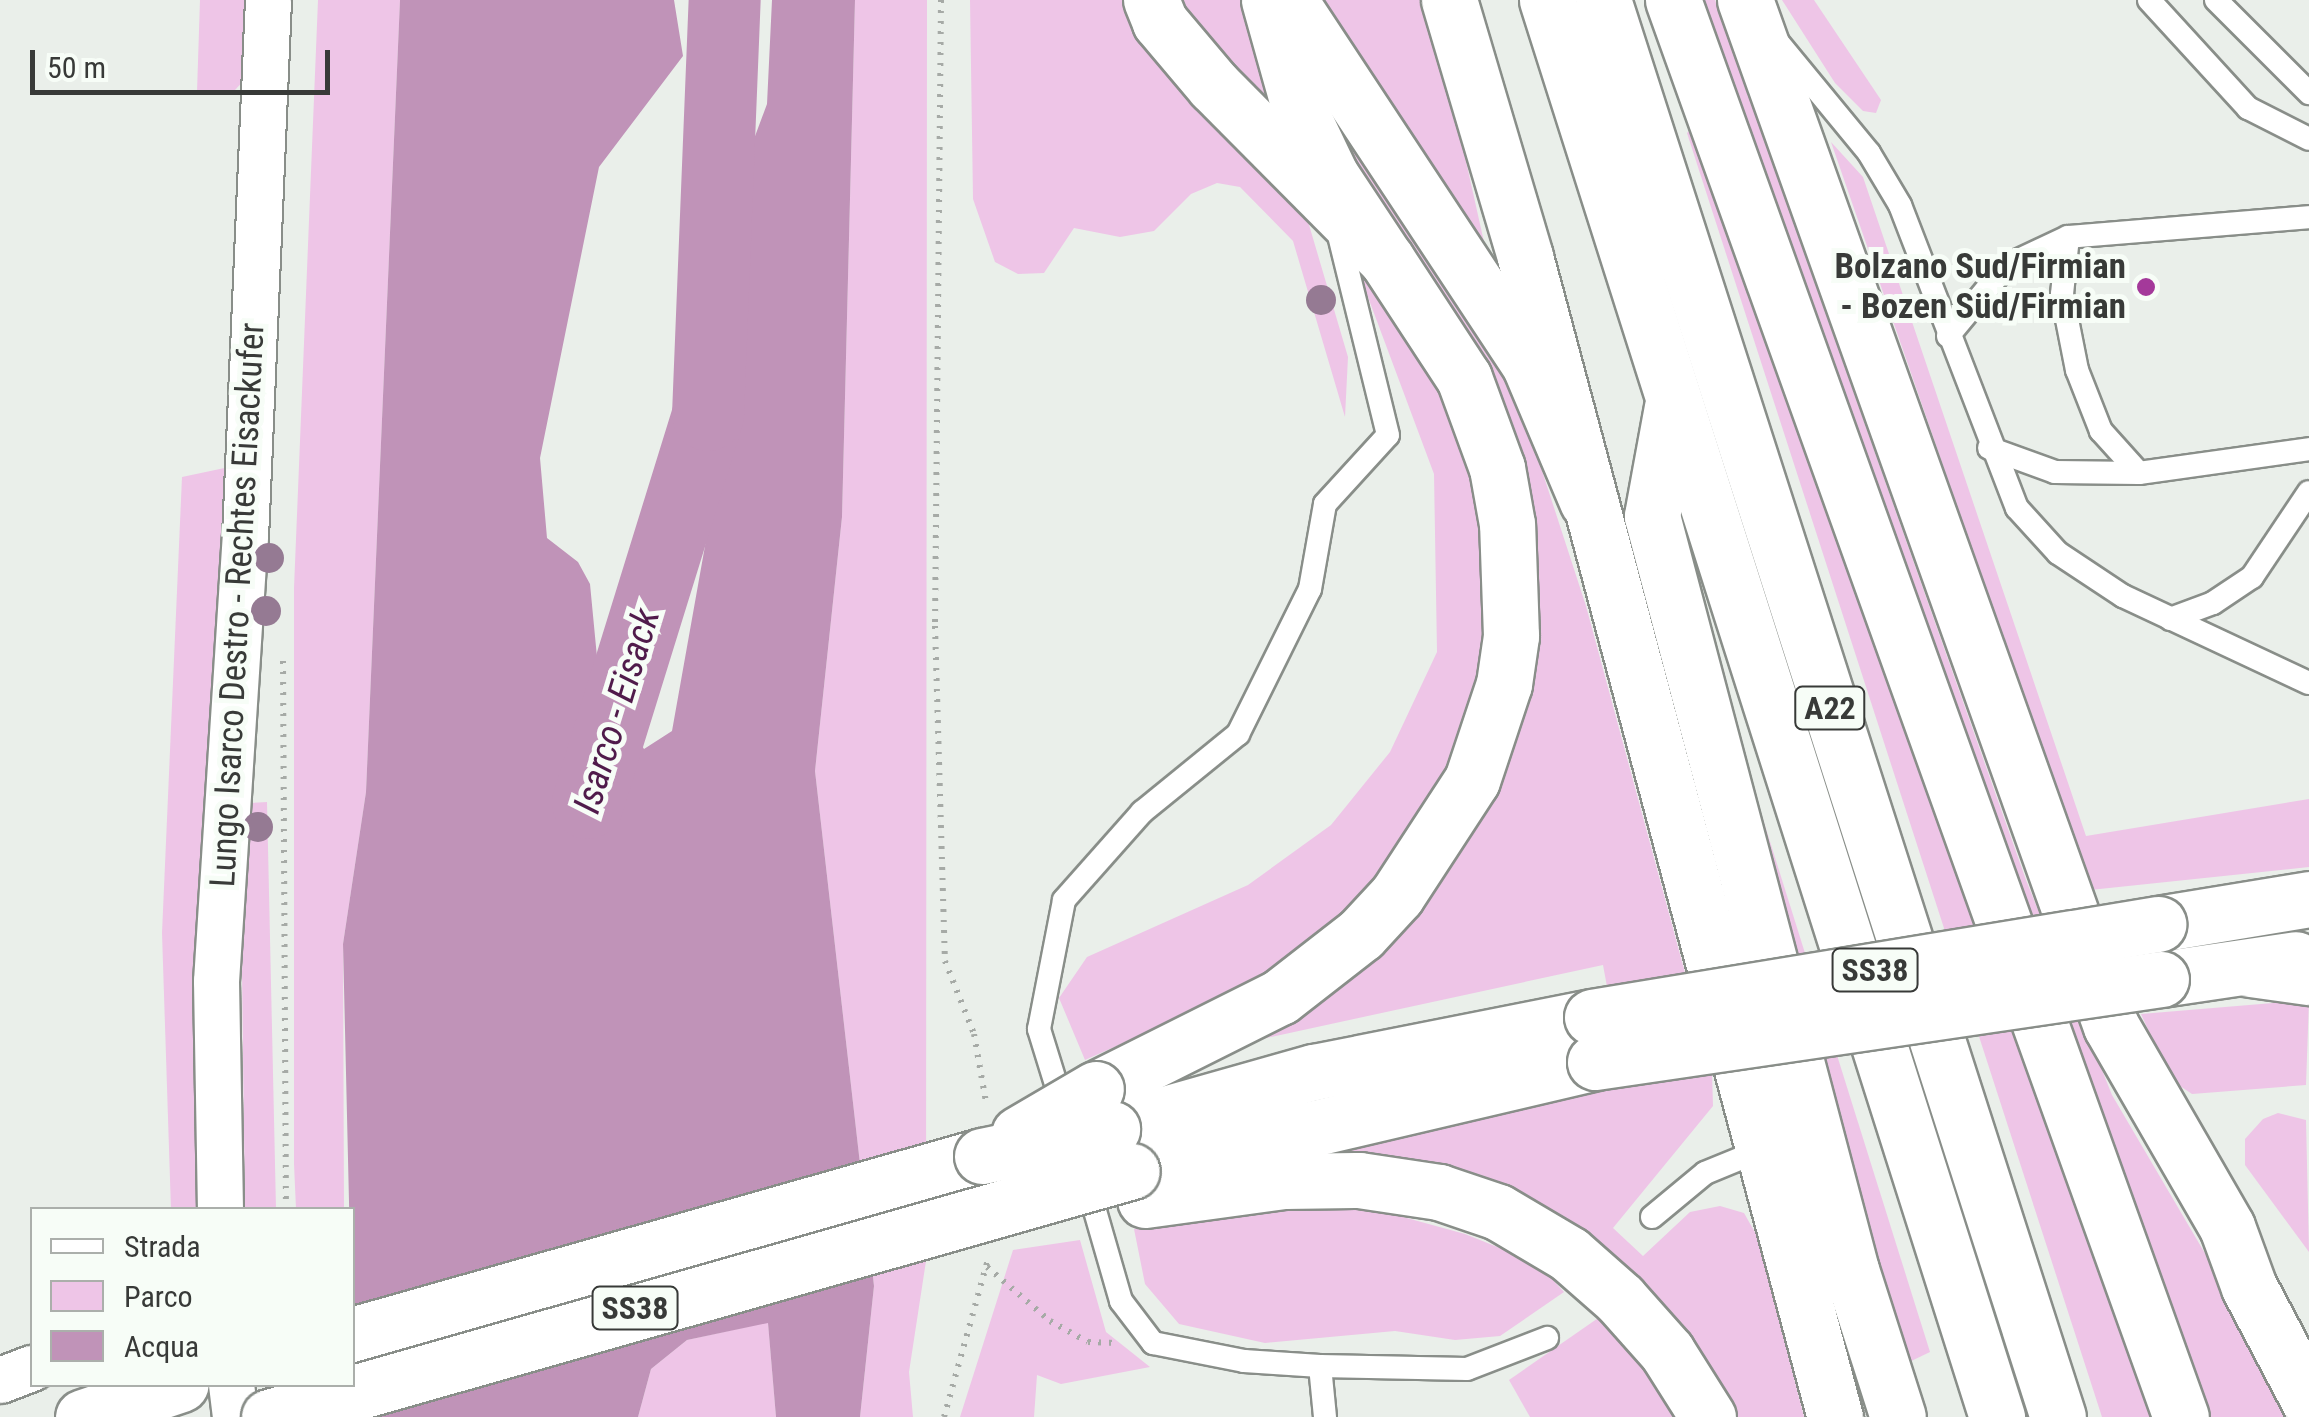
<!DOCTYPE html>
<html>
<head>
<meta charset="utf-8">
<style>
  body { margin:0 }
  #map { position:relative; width:2309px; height:1417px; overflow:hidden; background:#eaefea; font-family:"Roboto Condensed",sans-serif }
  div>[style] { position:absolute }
  .green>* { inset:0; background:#eec5e7 }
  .water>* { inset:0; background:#c093b8 }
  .river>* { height:72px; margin:-36px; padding:0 36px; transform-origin:36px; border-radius:36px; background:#c093b8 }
  .path>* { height:6px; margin-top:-3px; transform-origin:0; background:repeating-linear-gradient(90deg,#a6aaa6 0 2.5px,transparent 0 10.5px) }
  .roads { filter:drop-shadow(2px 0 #898e89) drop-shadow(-2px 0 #898e89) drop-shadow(0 2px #898e89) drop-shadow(0 -2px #898e89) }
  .service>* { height:22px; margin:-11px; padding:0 11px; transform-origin:11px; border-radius:11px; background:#fff }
  .minor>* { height:45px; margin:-22.5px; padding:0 22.5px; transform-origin:22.5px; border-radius:22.5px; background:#fff }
  .primary>* { height:55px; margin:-27.5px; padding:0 27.5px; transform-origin:27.5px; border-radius:27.5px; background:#fff }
  .trunk>* { height:55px; margin:-27.5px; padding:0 27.5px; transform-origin:27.5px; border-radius:27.5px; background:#fff }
  .motorway>* { height:55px; margin:-27.5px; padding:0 27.5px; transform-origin:27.5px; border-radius:27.5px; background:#fff }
  .bridges { filter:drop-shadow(2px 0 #898e89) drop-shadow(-2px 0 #898e89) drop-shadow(0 2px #898e89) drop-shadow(0 -2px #898e89) }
  .trunk-bridge>* { height:55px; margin:-27.5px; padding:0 27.5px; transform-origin:27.5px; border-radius:27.5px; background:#fff }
  .trees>* { width:30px; height:30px; margin:-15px; border-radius:50%; background:#957a93 }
  .dots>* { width:28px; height:28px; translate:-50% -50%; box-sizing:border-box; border:5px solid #f7fdf7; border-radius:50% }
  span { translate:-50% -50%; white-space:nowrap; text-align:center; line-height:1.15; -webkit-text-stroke:10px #f7fdf7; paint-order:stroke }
  .shield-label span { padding:2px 8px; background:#f7fdf7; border:2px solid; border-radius:8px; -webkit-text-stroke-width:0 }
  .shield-label { font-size:32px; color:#383a38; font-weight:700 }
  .poi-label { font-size:35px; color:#383a38; font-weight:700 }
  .right { translate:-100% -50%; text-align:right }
  .street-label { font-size:35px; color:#383a38 }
  .water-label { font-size:38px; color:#501b4b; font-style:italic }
  .legend { position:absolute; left:30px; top:1207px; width:325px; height:180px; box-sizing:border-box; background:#f7fdf7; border:2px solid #abafab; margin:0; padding:12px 18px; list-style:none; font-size:30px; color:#383a38 }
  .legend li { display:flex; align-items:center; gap:20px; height:50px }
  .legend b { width:50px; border:2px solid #abafab }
  .scale { position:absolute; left:30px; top:50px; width:300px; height:45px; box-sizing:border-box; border:5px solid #383a38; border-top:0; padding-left:12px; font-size:30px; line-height:35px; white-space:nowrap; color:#383a38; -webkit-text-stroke:8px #f7fdf7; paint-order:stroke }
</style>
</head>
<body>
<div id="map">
  <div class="green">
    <i style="clip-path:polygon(200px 0,249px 0,247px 77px,235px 90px,197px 92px)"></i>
    <i style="clip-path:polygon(318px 0,400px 0,366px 792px,343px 944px,344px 1209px,296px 1209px,294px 1164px,294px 588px)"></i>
    <i style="clip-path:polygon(855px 0,927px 0,926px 1261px,909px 1372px,913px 1417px,860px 1417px,874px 1286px,815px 771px,842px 517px)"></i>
    <i style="clip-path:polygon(970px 0,1133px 0,1302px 201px,1348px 357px,1345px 417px,1293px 241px,1240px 187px,1217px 183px,1191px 194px,1154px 231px,1120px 237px,1074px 228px,1044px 273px,1018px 274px,995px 262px,973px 199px)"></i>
    <i style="clip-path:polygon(1172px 0,1250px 0,1280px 122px)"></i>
    <i style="clip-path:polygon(1311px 0,1430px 0,1484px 242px,1436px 187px)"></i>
    <i style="clip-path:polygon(1697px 0,1715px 0,2026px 880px,2112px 1095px,2301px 1417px,2203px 1417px)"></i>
    <i style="clip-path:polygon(1782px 0,1814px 0,1881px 100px,1876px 113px,1863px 111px,1835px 83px)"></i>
    <i style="clip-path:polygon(1328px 111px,1359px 142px,1505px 357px,1586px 606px,1712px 1073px,1713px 1106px,1613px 1228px,1643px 1256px,1690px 1212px,1720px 1206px,1744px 1213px,1757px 1236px,1804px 1417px,1723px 1417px,1660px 1318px,1332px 1158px,1320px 1144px,1625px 1084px,1603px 965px,1257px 1040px,1252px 1030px,1384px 933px,1531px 596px)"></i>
    <i style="clip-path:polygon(1697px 123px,2161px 1417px,2102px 1417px,1687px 133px)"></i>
    <i style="clip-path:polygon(1831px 142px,1863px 177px,2086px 836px,2309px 799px,2309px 867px,2090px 890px)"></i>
    <i style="clip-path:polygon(1353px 257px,1444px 376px,1492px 533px,1480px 705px,1395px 871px,1256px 984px,1085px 1060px,1059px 998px,1087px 957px,1248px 885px,1331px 825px,1390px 752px,1437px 652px,1434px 474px)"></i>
    <i style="clip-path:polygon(234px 466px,201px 1209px,171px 1210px,162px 933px,182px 477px)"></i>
    <i style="clip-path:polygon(1741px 749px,1930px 1352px,1903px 1365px)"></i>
    <i style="clip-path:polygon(267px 802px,276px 1209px,245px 1210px,242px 972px,250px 803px)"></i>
    <i style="clip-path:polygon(2309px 1000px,2306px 1085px,2192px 1094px,2171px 1080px,2141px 1014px)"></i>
    <i style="clip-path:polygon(2278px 1113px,2306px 1120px,2309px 1252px,2245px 1165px,2245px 1139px,2263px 1119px)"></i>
    <i style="clip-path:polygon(1296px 1205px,1363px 1206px,1465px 1234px,1537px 1263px,1564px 1292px,1500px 1336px,1455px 1340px,1395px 1331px,1265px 1343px,1179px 1324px,1145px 1284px,1134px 1229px)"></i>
    <i style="clip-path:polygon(1080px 1240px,1106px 1332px,1150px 1367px,1061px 1384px,1037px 1375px,1034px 1417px,960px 1417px,1013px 1250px)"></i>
    <i style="clip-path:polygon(1604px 1314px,1685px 1417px,1530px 1417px,1509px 1380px)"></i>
    <i style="clip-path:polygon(768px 1322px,776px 1417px,638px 1417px,651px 1369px,687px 1340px)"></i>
  </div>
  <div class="water">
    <i style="clip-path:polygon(400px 0,674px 0,683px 56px,599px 167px,540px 458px,547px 538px,578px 562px,590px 584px,599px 678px,644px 749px,672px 731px,726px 428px,732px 198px,767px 104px,772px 0,855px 0,842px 517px,815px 771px,874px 1286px,860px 1417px,776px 1417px,768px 1323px,687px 1340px,651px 1369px,638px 1417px,354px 1417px,343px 944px,366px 792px)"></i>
  </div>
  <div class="river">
    <i style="left:588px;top:803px;width:406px;rotate:-72.8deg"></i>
    <i style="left:708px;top:415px;width:415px;rotate:-87.7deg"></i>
  </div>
  <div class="path">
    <i style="left:941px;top:0;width:626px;rotate:90.55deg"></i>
    <i style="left:935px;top:626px;width:335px;rotate:88.3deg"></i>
    <i style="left:945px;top:961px;width:79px;rotate:68.3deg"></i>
    <i style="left:974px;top:1034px;width:69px;rotate:80deg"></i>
    <i style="left:283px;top:661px;width:549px;rotate:89.69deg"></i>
    <i style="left:987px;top:1267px;width:83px;rotate:40.6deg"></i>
    <i style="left:1050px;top:1321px;width:43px;rotate:28.9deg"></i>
    <i style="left:1088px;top:1342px;width:29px;rotate:2deg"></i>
    <i style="left:944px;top:1417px;width:164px;rotate:-74.4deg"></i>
  </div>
  <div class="roads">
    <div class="service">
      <i style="left:2149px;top:0;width:147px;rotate:47.5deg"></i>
      <i style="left:2248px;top:108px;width:68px;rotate:26.9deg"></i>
      <i style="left:2216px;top:0;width:132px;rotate:45deg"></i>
      <i style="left:1776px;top:40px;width:146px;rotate:50.5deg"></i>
      <i style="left:1869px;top:153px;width:61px;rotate:59.2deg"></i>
      <i style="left:1900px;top:205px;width:325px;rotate:68.9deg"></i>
      <i style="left:2017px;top:508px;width:61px;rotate:47.7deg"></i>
      <i style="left:2058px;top:553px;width:78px;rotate:33.5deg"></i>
      <i style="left:2123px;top:596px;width:205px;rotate:25.1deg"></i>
      <i style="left:1948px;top:336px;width:91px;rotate:-50.4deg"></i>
      <i style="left:2006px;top:266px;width:68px;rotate:-25.1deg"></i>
      <i style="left:1989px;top:448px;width:70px;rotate:20deg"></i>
      <i style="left:2055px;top:472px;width:84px;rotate:0.7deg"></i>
      <i style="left:2139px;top:473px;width:172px;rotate:-8deg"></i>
      <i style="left:2139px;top:473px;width:57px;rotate:-132.1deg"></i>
      <i style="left:2101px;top:431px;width:66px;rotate:-111.5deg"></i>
      <i style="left:2077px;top:370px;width:77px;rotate:-101.2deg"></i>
      <i style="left:2062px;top:294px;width:57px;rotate:-84deg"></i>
      <i style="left:2068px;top:237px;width:242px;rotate:-4.7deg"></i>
      <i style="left:2170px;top:619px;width:46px;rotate:-20.4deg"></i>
      <i style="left:2213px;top:603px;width:47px;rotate:-33.7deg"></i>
      <i style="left:2252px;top:577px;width:102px;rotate:-56.2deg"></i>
      <i style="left:1064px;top:1110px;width:85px;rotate:-107.2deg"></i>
      <i style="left:1039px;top:1029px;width:131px;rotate:-79deg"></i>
      <i style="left:1064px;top:900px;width:118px;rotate:-48.4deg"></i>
      <i style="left:1142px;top:812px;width:124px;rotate:-39.1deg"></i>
      <i style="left:1238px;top:734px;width:162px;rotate:-63.6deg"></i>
      <i style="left:1310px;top:589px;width:86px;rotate:-80deg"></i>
      <i style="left:1325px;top:504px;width:93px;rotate:-47.6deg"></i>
      <i style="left:1388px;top:435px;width:214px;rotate:-103.8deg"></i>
      <i style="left:1087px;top:1183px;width:123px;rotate:73.9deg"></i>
      <i style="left:1121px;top:1301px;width:53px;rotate:52.7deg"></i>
      <i style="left:1153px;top:1343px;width:93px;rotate:11.2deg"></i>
      <i style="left:1244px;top:1361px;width:76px;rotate:3.8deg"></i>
      <i style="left:1652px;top:1217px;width:69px;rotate:-39.7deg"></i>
      <i style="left:1705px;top:1173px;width:61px;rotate:-22.3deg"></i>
      <i style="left:1325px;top:1417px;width:51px;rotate:-95.6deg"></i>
      <i style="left:1320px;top:1366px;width:147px;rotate:1.2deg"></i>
      <i style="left:1467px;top:1369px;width:86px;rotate:-21.2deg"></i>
    </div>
    <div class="minor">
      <i style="left:220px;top:1210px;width:229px;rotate:-91deg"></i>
      <i style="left:216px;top:981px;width:445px;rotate:-86.3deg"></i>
      <i style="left:245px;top:537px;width:537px;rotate:-87.55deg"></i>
      <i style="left:0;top:1380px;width:34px;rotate:-21deg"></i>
      <i style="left:231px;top:1384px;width:33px;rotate:83deg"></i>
    </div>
    <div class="primary">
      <i style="left:1449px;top:0;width:268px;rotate:73.5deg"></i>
      <i style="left:1525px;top:257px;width:1201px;rotate:75.04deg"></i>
    </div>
    <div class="trunk">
      <i style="left:2158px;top:924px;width:153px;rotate:-9.4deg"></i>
      <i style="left:2161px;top:979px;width:136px;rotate:-8.4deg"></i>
      <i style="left:1096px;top:1089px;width:206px;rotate:-26.6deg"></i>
      <i style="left:1280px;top:997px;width:103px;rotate:-37.9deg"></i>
      <i style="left:1361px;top:934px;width:53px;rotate:-47.3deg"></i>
      <i style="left:1397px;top:895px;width:137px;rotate:-56.9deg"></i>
      <i style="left:1472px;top:780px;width:101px;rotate:-71.6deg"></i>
      <i style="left:1504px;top:684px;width:49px;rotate:-81.7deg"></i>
      <i style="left:1511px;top:636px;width:112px;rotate:-92deg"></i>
      <i style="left:1507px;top:524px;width:57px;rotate:-100.1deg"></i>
      <i style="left:1497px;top:468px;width:96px;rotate:-110.1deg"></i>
      <i style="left:1464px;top:378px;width:142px;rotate:-123.2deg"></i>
      <i style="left:1386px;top:259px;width:244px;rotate:-134.8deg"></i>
      <i style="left:1214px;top:86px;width:84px;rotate:-130.2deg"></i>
      <i style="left:1160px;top:22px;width:24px;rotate:-112deg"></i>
      <i style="left:1112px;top:1129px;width:210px;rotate:-15.8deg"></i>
      <i style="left:1314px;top:1072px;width:283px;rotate:-11.2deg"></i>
      <i style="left:1132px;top:1171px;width:476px;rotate:-13.2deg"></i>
      <i style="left:1145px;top:1200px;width:140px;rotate:-7.8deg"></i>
      <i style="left:1284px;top:1181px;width:75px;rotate:-0.8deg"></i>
      <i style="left:1359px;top:1180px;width:81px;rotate:8.5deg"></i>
      <i style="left:1439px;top:1192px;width:62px;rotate:18.7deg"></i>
      <i style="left:1498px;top:1212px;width:82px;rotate:30.6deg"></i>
      <i style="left:1569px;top:1254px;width:68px;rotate:41.4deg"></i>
      <i style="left:1620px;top:1299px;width:71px;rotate:48.4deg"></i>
      <i style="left:1667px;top:1352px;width:77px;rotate:57.8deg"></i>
      <i style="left:352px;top:1335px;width:655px;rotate:-15.86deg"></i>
      <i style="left:83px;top:1417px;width:103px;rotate:-18.6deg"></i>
    </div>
    <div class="motorway">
      <i style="left:1269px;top:0;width:115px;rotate:74.4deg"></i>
      <i style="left:1300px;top:111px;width:72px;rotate:64.5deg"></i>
      <i style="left:1331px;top:176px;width:100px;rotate:56.5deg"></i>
      <i style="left:1289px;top:0;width:438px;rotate:56.6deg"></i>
      <i style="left:1530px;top:366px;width:147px;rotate:67.1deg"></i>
      <i style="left:1547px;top:0;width:1487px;rotate:72.38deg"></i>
      <i style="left:1603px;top:0;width:1488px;rotate:72.2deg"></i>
      <i style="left:1673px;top:0;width:1505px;rotate:70.28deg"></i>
      <i style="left:1745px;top:0;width:1089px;rotate:70.37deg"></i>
      <i style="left:2111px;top:1026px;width:232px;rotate:60deg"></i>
      <i style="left:2227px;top:1227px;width:64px;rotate:69.9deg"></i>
      <i style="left:2249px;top:1287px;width:129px;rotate:62.2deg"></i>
      <i style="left:1672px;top:407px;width:111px;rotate:100.4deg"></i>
      <i style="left:1652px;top:516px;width:780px;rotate:75.22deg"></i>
      <i style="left:1851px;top:1270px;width:154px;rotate:72.3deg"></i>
      <i style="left:2251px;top:969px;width:59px;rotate:7.9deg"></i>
    </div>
  </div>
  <div class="bridges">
    <div class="trunk-bridge">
      <i style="left:1592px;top:1017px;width:574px;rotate:-9.33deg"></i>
      <i style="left:1595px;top:1062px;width:572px;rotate:-8.34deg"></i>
      <i style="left:1019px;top:1134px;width:89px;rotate:-30.3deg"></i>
      <i style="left:982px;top:1156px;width:133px;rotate:-11.7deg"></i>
      <i style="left:269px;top:1417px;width:897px;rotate:-15.91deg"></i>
    </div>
  </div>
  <div class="trees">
    <i style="left:1321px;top:300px"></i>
    <i style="left:269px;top:558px"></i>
    <i style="left:266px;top:611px"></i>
    <i style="left:258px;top:827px"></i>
  </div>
  <div class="dots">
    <i style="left:2146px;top:287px;background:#a4399a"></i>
  </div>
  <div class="shield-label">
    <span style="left:1830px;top:708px">A22</span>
    <span style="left:1875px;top:970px">SS38</span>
    <span style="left:635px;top:1308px">SS38</span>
  </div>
  <div class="poi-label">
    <span class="right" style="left:2126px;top:287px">Bolzano Sud/Firmian<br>- Bozen Süd/Firmian</span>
  </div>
  <div class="street-label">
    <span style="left:238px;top:605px;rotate:-87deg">Lungo Isarco Destro - Rechtes Eisackufer</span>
  </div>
  <div class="water-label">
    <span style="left:617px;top:711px;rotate:-73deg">Isarco - Eisack</span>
  </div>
  <ul class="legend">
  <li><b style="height:12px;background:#fff"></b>Strada</li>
  <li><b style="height:28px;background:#eec5e7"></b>Parco</li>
  <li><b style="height:28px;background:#c093b8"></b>Acqua</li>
  </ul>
  <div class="scale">50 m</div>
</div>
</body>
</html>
